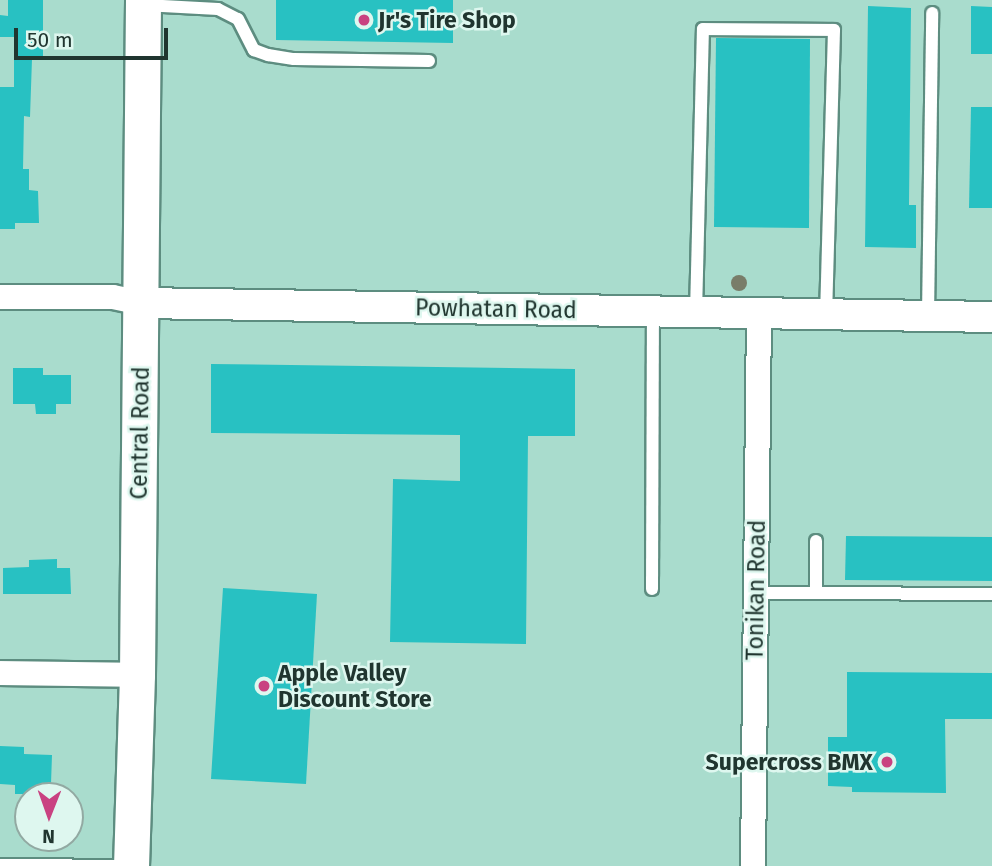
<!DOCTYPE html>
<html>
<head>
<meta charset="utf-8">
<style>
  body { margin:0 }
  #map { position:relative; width:992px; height:866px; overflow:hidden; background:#a9dccd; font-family:"Fira Sans",sans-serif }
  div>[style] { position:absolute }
  .building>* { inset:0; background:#28c1c2 }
  .roads { filter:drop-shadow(2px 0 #5d8d80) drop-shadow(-2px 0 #5d8d80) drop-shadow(0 2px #5d8d80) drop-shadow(0 -2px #5d8d80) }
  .service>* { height:12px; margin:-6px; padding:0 6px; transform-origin:6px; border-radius:6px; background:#fff }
  .minor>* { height:24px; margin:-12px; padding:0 12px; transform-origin:12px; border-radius:12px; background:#fff }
  .tertiary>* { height:30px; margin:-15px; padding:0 15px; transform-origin:15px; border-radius:15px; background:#fff }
  .secondary>* { height:35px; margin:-17.5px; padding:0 17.5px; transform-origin:17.5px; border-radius:17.5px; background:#fff }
  .trees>* { width:16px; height:16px; margin:-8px; border-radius:50%; background:#797d69 }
  .dots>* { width:19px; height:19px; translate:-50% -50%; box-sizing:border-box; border:4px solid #def7ef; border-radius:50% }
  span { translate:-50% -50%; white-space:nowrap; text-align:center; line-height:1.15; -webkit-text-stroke:5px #def7ef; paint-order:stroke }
  .poi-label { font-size:23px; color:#20352f; font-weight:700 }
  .left { translate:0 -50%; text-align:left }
  .right { translate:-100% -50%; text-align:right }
  .street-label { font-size:23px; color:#20352f }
  .north { position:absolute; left:14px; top:782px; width:70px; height:70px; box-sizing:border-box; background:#def7ef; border:2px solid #92a9a2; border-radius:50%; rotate:181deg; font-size:19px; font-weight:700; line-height:28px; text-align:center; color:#20352f }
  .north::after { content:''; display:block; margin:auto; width:24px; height:32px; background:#c94281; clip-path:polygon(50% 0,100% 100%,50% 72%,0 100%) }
  .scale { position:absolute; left:14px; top:28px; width:154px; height:32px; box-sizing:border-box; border:4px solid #20352f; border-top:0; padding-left:9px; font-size:21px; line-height:24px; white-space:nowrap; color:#20352f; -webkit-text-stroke:5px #def7ef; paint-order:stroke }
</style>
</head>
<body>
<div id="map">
  <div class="building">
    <i style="clip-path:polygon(8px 0,43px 0,43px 59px,32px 59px,30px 117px,24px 116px,23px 169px,29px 169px,29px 190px,38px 191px,39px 223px,15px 223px,15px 229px,0 229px,0 87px,14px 87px,14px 37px,0 37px,0 15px,8px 16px)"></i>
    <i style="clip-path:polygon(276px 0,453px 0,453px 43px,276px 40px)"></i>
    <i style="clip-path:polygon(868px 6px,911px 8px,909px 205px,916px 205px,916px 248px,865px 247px)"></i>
    <i style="clip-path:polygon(971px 6px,992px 7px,992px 54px,971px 54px)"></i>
    <i style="clip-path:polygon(716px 38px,810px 39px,809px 228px,714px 227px)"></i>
    <i style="clip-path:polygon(971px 107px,992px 107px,992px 208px,969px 208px)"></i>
    <i style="clip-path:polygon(211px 364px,575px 369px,575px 436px,528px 436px,526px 644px,390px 642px,393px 479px,460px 481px,460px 435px,211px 433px)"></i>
    <i style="clip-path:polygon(13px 368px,43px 368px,43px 375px,71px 375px,71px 404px,56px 404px,56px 414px,36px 414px,35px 404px,13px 404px)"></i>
    <i style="clip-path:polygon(846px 536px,992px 537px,992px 581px,845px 580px)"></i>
    <i style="clip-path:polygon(57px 559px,57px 568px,70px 568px,71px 594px,3px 594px,3px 568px,29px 567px,29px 560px)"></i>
    <i style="clip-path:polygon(223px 588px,317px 594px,306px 784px,211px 779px)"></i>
    <i style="clip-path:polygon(847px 672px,992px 673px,992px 719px,945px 719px,946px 793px,852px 792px,852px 787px,828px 786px,828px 737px,847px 737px)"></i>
    <i style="clip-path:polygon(0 746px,24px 747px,24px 754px,52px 755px,51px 784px,38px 784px,38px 794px,15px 794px,15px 785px,0 784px)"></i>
  </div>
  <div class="roads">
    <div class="service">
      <i style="left:144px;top:5px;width:74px;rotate:3.1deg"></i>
      <i style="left:218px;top:9px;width:22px;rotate:27deg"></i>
      <i style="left:238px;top:19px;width:35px;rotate:63deg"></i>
      <i style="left:254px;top:50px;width:15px;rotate:20deg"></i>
      <i style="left:268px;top:55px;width:26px;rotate:9deg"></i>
      <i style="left:294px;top:59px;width:135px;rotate:0.8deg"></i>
      <i style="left:696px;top:313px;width:284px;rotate:-88.6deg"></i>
      <i style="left:703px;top:29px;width:131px;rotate:0.4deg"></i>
      <i style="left:834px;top:30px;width:285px;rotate:91.6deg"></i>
      <i style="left:928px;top:316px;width:303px;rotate:-89.2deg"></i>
      <i style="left:652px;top:589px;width:276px;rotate:-89.8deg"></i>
      <i style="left:756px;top:593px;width:236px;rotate:0.2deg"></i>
      <i style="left:816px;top:593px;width:52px;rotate:-90deg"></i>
      <i style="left:0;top:865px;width:131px;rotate:0.4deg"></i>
    </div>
    <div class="minor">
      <i style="left:0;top:297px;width:113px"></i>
      <i style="left:113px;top:297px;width:29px;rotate:12deg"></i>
      <i style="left:0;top:673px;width:137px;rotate:0.8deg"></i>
      <i style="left:753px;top:866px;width:552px;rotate:-89.38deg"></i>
    </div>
    <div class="tertiary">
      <i style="left:141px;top:303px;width:851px;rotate:0.94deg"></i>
    </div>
    <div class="secondary">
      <i style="left:131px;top:866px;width:191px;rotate:-88.2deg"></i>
      <i style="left:137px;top:675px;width:675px;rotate:-89.49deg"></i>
    </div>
  </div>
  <div class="trees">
    <i style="left:739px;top:283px"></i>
  </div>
  <div class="dots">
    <i style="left:364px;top:20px;background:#c94281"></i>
    <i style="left:264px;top:686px;background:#c94281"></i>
    <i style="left:887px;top:762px;background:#c94281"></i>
  </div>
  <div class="poi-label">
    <span class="left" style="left:378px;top:20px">Jr's Tire Shop</span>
    <span class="left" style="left:278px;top:686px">Apple Valley<br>Discount Store</span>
    <span class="right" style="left:873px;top:762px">Supercross BMX</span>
  </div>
  <div class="street-label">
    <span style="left:496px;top:309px;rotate:1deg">Powhatan Road</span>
    <span style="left:140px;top:433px;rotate:-89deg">Central Road</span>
    <span style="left:756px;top:590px;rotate:-89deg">Tonikan Road</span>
  </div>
  <div class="north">N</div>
  <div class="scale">50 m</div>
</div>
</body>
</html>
